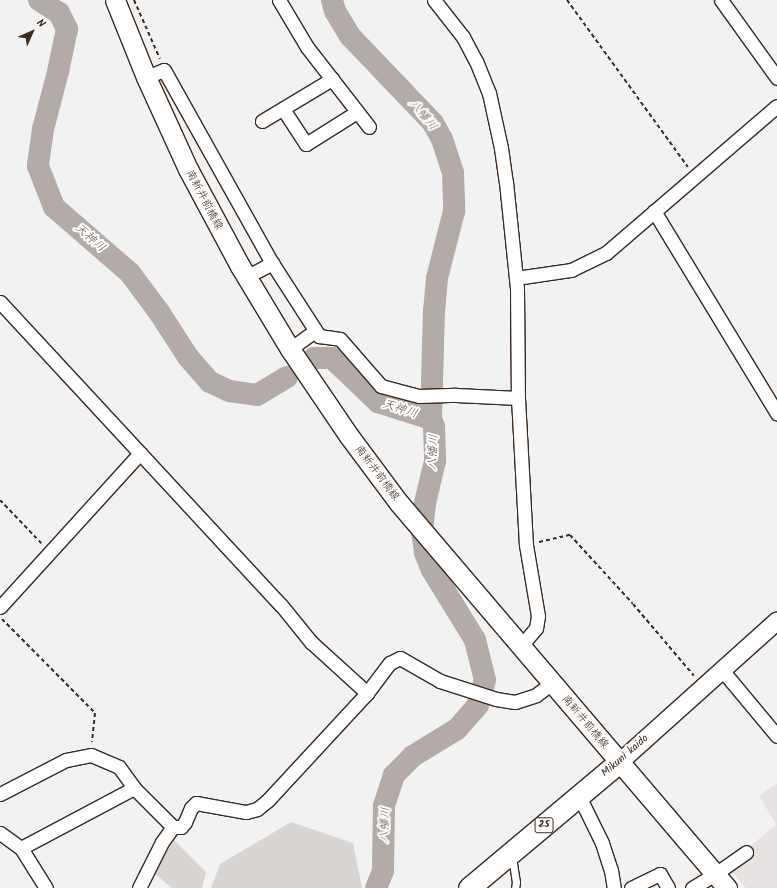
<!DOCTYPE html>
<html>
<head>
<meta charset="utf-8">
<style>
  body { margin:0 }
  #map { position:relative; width:777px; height:888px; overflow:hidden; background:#f3f2f2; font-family:Kalam,"Klee One",sans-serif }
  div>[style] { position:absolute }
  .built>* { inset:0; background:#e6e3e2 }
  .green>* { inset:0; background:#d8d5d2 }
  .river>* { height:22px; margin:-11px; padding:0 11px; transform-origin:11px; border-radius:11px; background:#b2aba7 }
  .path>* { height:2px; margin-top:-1px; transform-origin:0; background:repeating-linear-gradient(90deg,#3b2a1e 0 4px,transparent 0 7px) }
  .roads { filter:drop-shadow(1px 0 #3b2a1e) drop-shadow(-1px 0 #3b2a1e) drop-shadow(0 1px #3b2a1e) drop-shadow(0 -1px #3b2a1e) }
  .service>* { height:7px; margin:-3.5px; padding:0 3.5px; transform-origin:3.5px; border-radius:3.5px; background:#fff }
  .minor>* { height:13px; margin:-6.5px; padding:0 6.5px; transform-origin:6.5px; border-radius:6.5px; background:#fff }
  .tertiary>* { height:17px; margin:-8.5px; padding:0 8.5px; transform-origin:8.5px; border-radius:8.5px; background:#fff }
  .secondary>* { height:19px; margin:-9.5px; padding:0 9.5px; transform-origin:9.5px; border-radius:9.5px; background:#fff }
  .primary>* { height:21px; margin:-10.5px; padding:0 10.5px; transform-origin:10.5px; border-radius:10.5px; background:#fff }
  span { translate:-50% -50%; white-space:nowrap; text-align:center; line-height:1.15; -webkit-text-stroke:4px #fff; paint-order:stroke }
  .shield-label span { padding:1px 3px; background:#fff; border:1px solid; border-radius:3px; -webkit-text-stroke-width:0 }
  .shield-label { font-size:10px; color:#3b2a1e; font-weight:700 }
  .street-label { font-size:11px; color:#3b2a1e }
  .water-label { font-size:12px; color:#65574e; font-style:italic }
  .north { position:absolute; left:12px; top:12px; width:40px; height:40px; -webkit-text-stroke:3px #fff; paint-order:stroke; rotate:45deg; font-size:11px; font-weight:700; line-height:16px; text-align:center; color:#3b2a1e }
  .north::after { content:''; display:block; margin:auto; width:14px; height:18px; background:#3b2a1e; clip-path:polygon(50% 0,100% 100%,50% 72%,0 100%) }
</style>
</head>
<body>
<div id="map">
  <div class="built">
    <i style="clip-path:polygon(777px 783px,777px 888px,746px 888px,730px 869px,753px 853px,750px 847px,776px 824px,759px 796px)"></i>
  </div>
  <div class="green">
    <i style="clip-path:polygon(291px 822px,353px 843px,362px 888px,211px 888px,220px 864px)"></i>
    <i style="clip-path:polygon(172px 838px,206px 872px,202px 888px,172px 888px,155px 874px,163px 847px)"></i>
  </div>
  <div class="river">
    <i style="left:39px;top:0;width:24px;rotate:33deg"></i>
    <i style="left:59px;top:13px;width:18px;rotate:63deg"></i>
    <i style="left:67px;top:29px;width:40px;rotate:102deg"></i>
    <i style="left:59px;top:68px;width:63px;rotate:104.7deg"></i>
    <i style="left:43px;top:129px;width:37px;rotate:98deg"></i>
    <i style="left:38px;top:166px;width:44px;rotate:68.7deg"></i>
    <i style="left:54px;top:207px;width:101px;rotate:41deg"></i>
    <i style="left:130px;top:273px;width:49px;rotate:53.4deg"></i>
    <i style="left:159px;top:312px;width:54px;rotate:57.2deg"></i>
    <i style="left:188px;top:357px;width:33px;rotate:49deg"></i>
    <i style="left:210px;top:382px;width:21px;rotate:25deg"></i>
    <i style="left:229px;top:391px;width:28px;rotate:8deg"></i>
    <i style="left:257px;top:395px;width:35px;rotate:-31deg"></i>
    <i style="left:332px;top:0;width:11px;rotate:75deg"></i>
    <i style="left:335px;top:11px;width:29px;rotate:59deg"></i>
    <i style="left:350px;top:36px;width:120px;rotate:46.3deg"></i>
    <i style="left:433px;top:123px;width:18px;rotate:61deg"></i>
    <i style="left:442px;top:139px;width:36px;rotate:72deg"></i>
    <i style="left:453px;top:173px;width:38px;rotate:88deg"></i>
    <i style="left:454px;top:211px;width:69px;rotate:104.2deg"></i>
    <i style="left:437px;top:278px;width:32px;rotate:95deg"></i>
    <i style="left:434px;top:310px;width:109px;rotate:91.6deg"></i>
    <i style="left:431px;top:419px;width:9px;rotate:69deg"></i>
    <i style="left:434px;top:427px;width:34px;rotate:88deg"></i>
    <i style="left:435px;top:461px;width:43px;rotate:103.4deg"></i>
    <i style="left:425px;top:503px;width:28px;rotate:96deg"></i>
    <i style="left:422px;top:531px;width:22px;rotate:82deg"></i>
    <i style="left:425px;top:553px;width:18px;rotate:68deg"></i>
    <i style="left:432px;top:570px;width:82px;rotate:58.4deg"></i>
    <i style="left:475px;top:640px;width:41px;rotate:76deg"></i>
    <i style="left:485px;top:680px;width:26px;rotate:106deg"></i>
    <i style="left:478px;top:705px;width:32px;rotate:131deg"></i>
    <i style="left:457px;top:729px;width:52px;rotate:148.5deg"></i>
    <i style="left:413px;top:756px;width:27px;rotate:135deg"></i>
    <i style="left:394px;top:775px;width:33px;rotate:108deg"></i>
    <i style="left:384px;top:806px;width:65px;rotate:90.9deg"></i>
    <i style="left:383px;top:871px;width:18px;rotate:112deg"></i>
    <i style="left:314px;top:358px;width:18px"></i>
    <i style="left:332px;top:358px;width:64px;rotate:43.7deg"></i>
    <i style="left:378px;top:402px;width:56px;rotate:17.8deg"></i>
  </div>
  <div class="path">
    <i style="left:134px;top:0;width:64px;rotate:66.2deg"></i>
    <i style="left:567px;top:0;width:206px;rotate:54.1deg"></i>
    <i style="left:0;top:500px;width:61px;rotate:46.3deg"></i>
    <i style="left:539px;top:542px;width:32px;rotate:-13deg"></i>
    <i style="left:570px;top:535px;width:93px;rotate:47.6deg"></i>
    <i style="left:633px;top:604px;width:94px;rotate:49.7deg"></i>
    <i style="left:2px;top:619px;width:132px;rotate:45.3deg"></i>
    <i style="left:95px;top:713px;width:29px;rotate:96deg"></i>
  </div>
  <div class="roads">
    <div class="service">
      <i style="left:512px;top:857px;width:25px;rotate:81deg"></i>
      <i style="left:516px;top:882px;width:6px;rotate:99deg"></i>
    </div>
    <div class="minor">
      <i style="left:279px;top:0;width:55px;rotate:59.2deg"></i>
      <i style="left:307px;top:47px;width:101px;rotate:52.2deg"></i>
      <i style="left:434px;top:0;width:47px;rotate:51.9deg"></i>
      <i style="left:463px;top:37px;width:27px;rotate:62deg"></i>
      <i style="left:476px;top:61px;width:35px;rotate:68deg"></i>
      <i style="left:489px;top:93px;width:56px;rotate:77.7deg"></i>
      <i style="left:501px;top:148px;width:34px;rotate:82deg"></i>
      <i style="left:506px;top:182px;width:107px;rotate:84.1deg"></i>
      <i style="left:517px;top:288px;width:110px;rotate:89.5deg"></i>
      <i style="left:518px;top:398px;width:147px;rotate:86.9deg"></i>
      <i style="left:526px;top:545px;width:72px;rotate:80.4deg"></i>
      <i style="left:538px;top:616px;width:12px;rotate:99deg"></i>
      <i style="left:536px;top:628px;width:23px;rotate:130deg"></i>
      <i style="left:721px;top:0;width:96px;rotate:54.3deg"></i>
      <i style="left:146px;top:77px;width:19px;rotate:-21deg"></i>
      <i style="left:164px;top:70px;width:221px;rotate:60.8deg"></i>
      <i style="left:272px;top:263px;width:87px;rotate:57.2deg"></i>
      <i style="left:319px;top:336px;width:21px;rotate:8deg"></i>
      <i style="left:340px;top:339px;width:62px;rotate:48.9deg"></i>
      <i style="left:381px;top:386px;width:39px;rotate:15deg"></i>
      <i style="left:419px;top:396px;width:37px;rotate:-2deg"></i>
      <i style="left:456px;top:395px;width:62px;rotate:2.8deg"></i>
      <i style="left:283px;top:109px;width:42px;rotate:56.7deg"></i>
      <i style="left:306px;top:144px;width:60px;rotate:-32.1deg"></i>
      <i style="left:262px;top:121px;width:82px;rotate:-31deg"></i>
      <i style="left:654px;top:211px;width:237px;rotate:58.7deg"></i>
      <i style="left:246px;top:277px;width:30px;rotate:-28deg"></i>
      <i style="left:516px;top:278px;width:56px;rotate:-8.3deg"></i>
      <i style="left:571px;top:270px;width:39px;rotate:-26deg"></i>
      <i style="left:606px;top:253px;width:225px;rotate:-40.7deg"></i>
      <i style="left:0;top:302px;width:413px;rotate:47.2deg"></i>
      <i style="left:281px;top:605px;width:48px;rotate:51deg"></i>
      <i style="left:311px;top:642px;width:76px;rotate:42.3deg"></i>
      <i style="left:290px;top:349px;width:31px;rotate:-36deg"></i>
      <i style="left:0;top:607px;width:208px;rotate:-47.7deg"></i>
      <i style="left:722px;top:670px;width:86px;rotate:50.2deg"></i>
      <i style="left:134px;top:788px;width:55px;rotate:45deg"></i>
      <i style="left:0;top:794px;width:74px;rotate:-27.3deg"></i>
      <i style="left:66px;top:760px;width:25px;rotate:-11deg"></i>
      <i style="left:91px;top:755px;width:30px;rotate:23deg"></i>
      <i style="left:119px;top:767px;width:26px;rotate:54deg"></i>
      <i style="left:134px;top:788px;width:128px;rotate:152deg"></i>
      <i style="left:579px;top:796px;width:52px;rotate:63.9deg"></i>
      <i style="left:602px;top:843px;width:28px;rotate:72deg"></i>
      <i style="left:611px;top:870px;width:18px;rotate:81deg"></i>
      <i style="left:0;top:833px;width:26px;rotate:36deg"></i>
      <i style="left:21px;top:848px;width:47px;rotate:58deg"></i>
      <i style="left:139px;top:888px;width:51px;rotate:-63.4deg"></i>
      <i style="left:162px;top:842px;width:19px;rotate:-54deg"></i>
      <i style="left:173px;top:827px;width:8px"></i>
      <i style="left:181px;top:827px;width:6px;rotate:-51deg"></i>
      <i style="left:185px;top:822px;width:15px;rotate:-67deg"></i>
      <i style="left:191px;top:808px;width:7px;rotate:-45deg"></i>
      <i style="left:196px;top:803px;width:51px;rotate:10.2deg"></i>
      <i style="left:246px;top:812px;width:11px;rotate:-15deg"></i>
      <i style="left:257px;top:809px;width:14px;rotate:-39deg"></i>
      <i style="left:268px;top:800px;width:146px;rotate:-47.2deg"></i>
      <i style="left:367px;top:693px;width:38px;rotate:-53deg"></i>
      <i style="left:390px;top:663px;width:11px;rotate:-27deg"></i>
      <i style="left:400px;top:658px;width:46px;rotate:29.9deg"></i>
      <i style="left:440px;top:681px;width:59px;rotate:17.8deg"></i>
      <i style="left:496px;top:699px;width:19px;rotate:9deg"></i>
      <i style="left:515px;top:702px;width:22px;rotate:-18deg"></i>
      <i style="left:536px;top:695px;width:20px;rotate:-37deg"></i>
      <i style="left:631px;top:888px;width:32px;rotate:-26deg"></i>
      <i style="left:660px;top:874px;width:16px;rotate:60deg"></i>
      <i style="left:692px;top:888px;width:27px;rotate:-31deg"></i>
      <i style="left:715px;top:874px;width:38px;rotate:-35deg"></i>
    </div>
    <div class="tertiary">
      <i style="left:619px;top:762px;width:212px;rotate:-41.9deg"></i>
    </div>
    <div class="secondary">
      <i style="left:115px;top:0;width:83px;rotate:68.1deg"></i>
      <i style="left:146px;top:77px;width:101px;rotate:65.5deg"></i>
      <i style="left:188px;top:169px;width:110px;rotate:61.8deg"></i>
      <i style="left:240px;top:266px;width:97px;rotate:58.9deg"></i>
      <i style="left:290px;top:349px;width:105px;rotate:55.9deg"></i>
      <i style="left:349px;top:436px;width:84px;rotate:53.3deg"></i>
      <i style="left:399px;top:503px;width:506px;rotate:49.57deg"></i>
    </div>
    <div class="primary">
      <i style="left:469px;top:888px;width:196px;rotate:-40deg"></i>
    </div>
  </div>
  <div class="shield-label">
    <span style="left:544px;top:825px">25</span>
  </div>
  <div class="street-label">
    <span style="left:204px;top:200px;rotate:62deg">南新井前橋線</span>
    <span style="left:377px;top:473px;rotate:53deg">南新井前橋線</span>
    <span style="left:585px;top:722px;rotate:50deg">南新井前橋線</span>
    <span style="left:625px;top:756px;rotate:-41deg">Mikuni kaido</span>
  </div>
  <div class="water-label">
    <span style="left:423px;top:115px;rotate:50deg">八幡川</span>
    <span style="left:90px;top:238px;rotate:41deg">天神川</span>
    <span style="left:400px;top:409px;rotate:18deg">天神川</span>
    <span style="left:433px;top:452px;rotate:-87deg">八幡川</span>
    <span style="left:385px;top:825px;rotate:-87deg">八幡川</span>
  </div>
  <div class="north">N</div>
</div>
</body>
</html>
